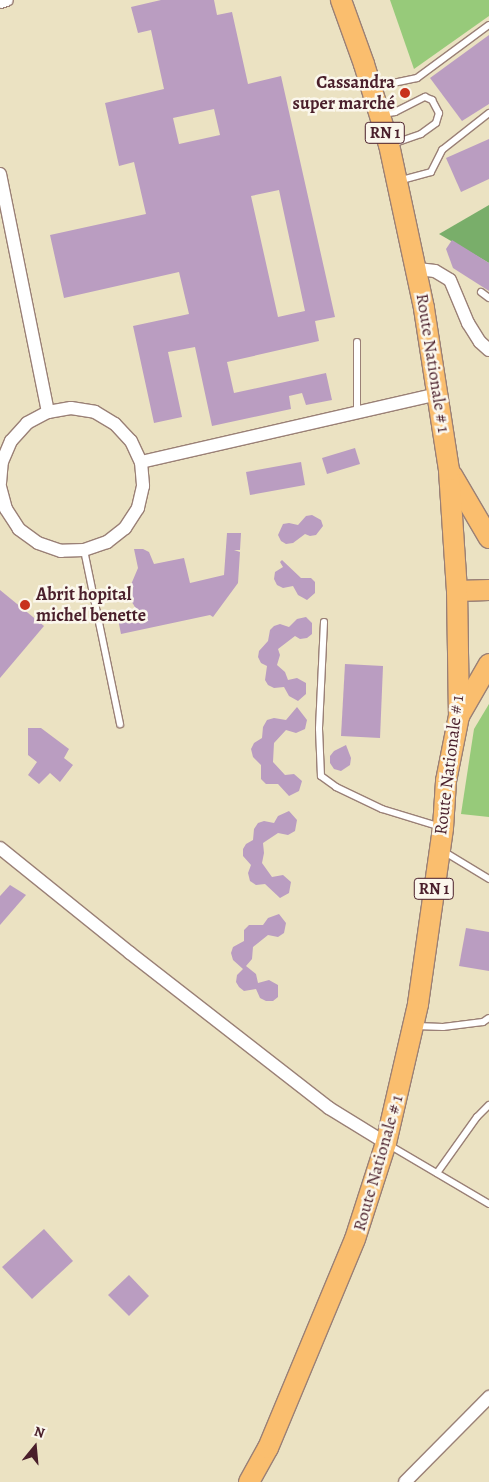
<!DOCTYPE html>
<html>
<head>
<meta charset="utf-8">
<style>
  body { margin:0 }
  #map { position:relative; width:489px; height:1482px; overflow:hidden; background:#ebe2c2; font-family:Alegreya,serif }
  div>[style] { position:absolute }
  .green>* { inset:0; background:#97ca7a }
  .forest>* { inset:0; background:#79ae6a }
  .building>* { inset:0; background:#ba9dc1 }
  .roads { filter:drop-shadow(1px 0 #9a8076) drop-shadow(-1px 0 #9a8076) drop-shadow(0 1px #9a8076) drop-shadow(0 -1px #9a8076) }
  .service>* { height:6px; margin:-3px; padding:0 3px; transform-origin:3px; border-radius:3px; background:#fff }
  .minor>* { height:12px; margin:-6px; padding:0 6px; transform-origin:6px; border-radius:6px; background:#fff }
  .primary>* { height:20px; margin:-10px; padding:0 10px; transform-origin:10px; border-radius:10px; background:#fabe6e }
  .dots>* { width:14px; height:14px; translate:-50% -50%; box-sizing:border-box; border:2px solid #fbf7ec; border-radius:50% }
  span { translate:-50% -50%; white-space:nowrap; text-align:center; line-height:1.15; -webkit-text-stroke:5px #fbf7ec; paint-order:stroke }
  .shield-label span { padding:1px 4px; background:#fbf7ec; border:1px solid; border-radius:4px; -webkit-text-stroke-width:0 }
  .shield-label { font-size:16px; color:#4a1f2b; font-weight:700 }
  .poi-label { font-size:18px; color:#4a1f2b; font-weight:700 }
  .right { translate:-100% -50%; text-align:right }
  .left { translate:0 -50%; text-align:left }
  .street-label { font-size:18px; color:#4a1f2b }
  .north { position:absolute; left:10px; top:1422px; width:50px; height:50px; -webkit-text-stroke:4px #fbf7ec; paint-order:stroke; rotate:17deg; font-size:14px; font-weight:700; line-height:20px; text-align:center; color:#4a1f2b }
  .north::after { content:''; display:block; margin:auto; width:18px; height:22px; background:#4a1f2b; clip-path:polygon(50% 0,100% 100%,50% 72%,0 100%) }
</style>
</head>
<body>
<div id="map">
  <div class="green">
    <i style="clip-path:polygon(390px 0,489px 0,489px 16px,414px 69px)"></i>
    <i style="clip-path:polygon(489px 704px,489px 817px,461px 814px,474px 729px)"></i>
  </div>
  <div class="forest">
    <i style="clip-path:polygon(489px 205px,489px 263px,439px 234px)"></i>
  </div>
  <div class="building">
    <i style="clip-path:polygon(evenodd,161px 0,214px 0,217px 15px,232px 12px,248px 84px,281px 76px,335px 317px,315px 321px,319px 341px,227px 362px,234px 393px,326px 373px,332px 400px,306px 405px,302px 393px,289px 396px,291px 409px,212px 426px,195px 347px,168px 352px,182px 417px,154px 423px,133px 326px,189px 314px,179px 272px,64px 298px,50px 235px,146px 214px,134px 162px,119px 166px,105px 103px,164px 89px,151px 30px,138px 33px,131px 7px,161px 0,214px 109px,220px 135px,179px 144px,173px 118px,214px 109px,161px 0,279px 190px,305px 311px,278px 317px,251px 196px,279px 190px)"></i>
    <i style="clip-path:polygon(489px 35px,489px 104px,462px 121px,430px 78px)"></i>
    <i style="clip-path:polygon(489px 139px,489px 179px,461px 192px,446px 158px)"></i>
    <i style="clip-path:polygon(452px 240px,489px 263px,489px 291px,453px 268px,446px 249px)"></i>
    <i style="clip-path:polygon(355px 448px,360px 464px,327px 474px,322px 458px)"></i>
    <i style="clip-path:polygon(301px 462px,305px 485px,250px 495px,246px 472px)"></i>
    <i style="clip-path:polygon(312px 515px,321px 520px,323px 526px,316px 535px,310px 536px,305px 534px,293px 543px,286px 544px,281px 541px,278px 535px,283px 524px,289px 523px,298px 525px,306px 516px)"></i>
    <i style="clip-path:polygon(227px 533px,241px 533px,240px 550px,234px 550px,240px 552px,238px 583px,213px 617px,210px 615px,121px 634px,118px 619px,138px 612px,127px 594px,138px 568px,134px 549px,143px 549px,149px 552px,154px 564px,184px 558px,190px 583px,224px 575px)"></i>
    <i style="clip-path:polygon(282px 560px,301px 578px,311px 578px,315px 582px,315px 593px,307px 600px,298px 595px,293px 586px,283px 588px,277px 585px,274px 579px,275px 572px,283px 567px,280px 562px)"></i>
    <i style="clip-path:polygon(0 590px,44px 626px,0 678px)"></i>
    <i style="clip-path:polygon(306px 617px,312px 623px,312px 634px,307px 638px,300px 639px,295px 636px,278px 649px,280px 655px,277px 665px,285px 672px,288px 680px,297px 678px,306px 683px,306px 694px,298px 701px,289px 696px,284px 687px,274px 688px,268px 685px,265px 680px,267px 666px,261px 663px,258px 657px,259px 651px,268px 641px,270px 630px,274px 626px,280px 624px,289px 627px,297px 619px)"></i>
    <i style="clip-path:polygon(345px 664px,383px 666px,380px 738px,341px 736px)"></i>
    <i style="clip-path:polygon(297px 707px,307px 720px,305px 729px,296px 733px,286px 730px,274px 743px,273px 762px,285px 775px,294px 774px,302px 781px,299px 791px,289px 796px,278px 784px,266px 784px,261px 779px,261px 765px,253px 757px,251px 749px,254px 743px,262px 738px,263px 727px,267px 720px,274px 718px,286px 720px)"></i>
    <i style="clip-path:polygon(28px 728px,41px 728px,69px 749px,64px 758px,73px 765px,60px 782px,50px 773px,39px 784px,28px 775px,37px 762px,28px 755px)"></i>
    <i style="clip-path:polygon(346px 745px,351px 758px,350px 765px,341px 771px,334px 769px,330px 763px,330px 756px,334px 751px)"></i>
    <i style="clip-path:polygon(289px 811px,297px 820px,295px 831px,288px 835px,278px 833px,263px 843px,264px 853px,262px 863px,272px 877px,283px 875px,291px 882px,289px 893px,280px 898px,265px 884px,256px 885px,250px 881px,248px 873px,251px 865px,243px 856px,243px 849px,246px 844px,253px 840px,254px 829px,258px 823px,264px 821px,274px 823px,278px 816px)"></i>
    <i style="clip-path:polygon(10px 885px,26px 895px,0 925px,0 896px)"></i>
    <i style="clip-path:polygon(279px 914px,286px 923px,284px 933px,278px 937px,268px 935px,253px 947px,252px 959px,246px 966px,256px 974px,258px 983px,269px 980px,278px 985px,278px 997px,273px 1001px,266px 1001px,260px 998px,256px 989px,244px 991px,239px 987px,236px 982px,237px 975px,243px 969px,233px 960px,231px 953px,233px 947px,244px 941px,244px 930px,249px 925px,263px 925px,268px 918px)"></i>
    <i style="clip-path:polygon(466px 928px,489px 932px,489px 971px,459px 966px)"></i>
    <i style="clip-path:polygon(44px 1229px,73px 1261px,32px 1299px,2px 1267px)"></i>
    <i style="clip-path:polygon(129px 1275px,149px 1296px,129px 1316px,108px 1295px)"></i>
  </div>
  <div class="roads">
    <div class="service">
      <i style="left:374px;top:87px;width:44px;rotate:-11.8deg"></i>
      <i style="left:417px;top:78px;width:89px;rotate:-36.4deg"></i>
      <i style="left:383px;top:114px;width:12px;rotate:-9deg"></i>
      <i style="left:395px;top:112px;width:34px;rotate:-27deg"></i>
      <i style="left:425px;top:97px;width:8px;rotate:23deg"></i>
      <i style="left:432px;top:100px;width:15px;rotate:62deg"></i>
      <i style="left:439px;top:113px;width:10px;rotate:107deg"></i>
      <i style="left:436px;top:123px;width:19px;rotate:144deg"></i>
      <i style="left:421px;top:134px;width:31px;rotate:161deg"></i>
      <i style="left:398px;top:181px;width:34px;rotate:-15deg"></i>
      <i style="left:431px;top:172px;width:25px;rotate:-63deg"></i>
      <i style="left:442px;top:150px;width:60px;rotate:-38.2deg"></i>
      <i style="left:481px;top:292px;width:10px;rotate:37deg"></i>
      <i style="left:357px;top:342px;width:71px;rotate:90deg"></i>
      <i style="left:84px;top:550px;width:178px;rotate:78.3deg"></i>
      <i style="left:324px;top:622px;width:107px;rotate:92.7deg"></i>
      <i style="left:319px;top:729px;width:47px;rotate:87.6deg"></i>
      <i style="left:321px;top:776px;width:19px;rotate:36deg"></i>
      <i style="left:336px;top:787px;width:51px;rotate:25.6deg"></i>
      <i style="left:382px;top:809px;width:62px;rotate:17deg"></i>
      <i style="left:443px;top:851px;width:54px;rotate:31.3deg"></i>
      <i style="left:416px;top:1026px;width:27px;rotate:2deg"></i>
      <i style="left:443px;top:1027px;width:40px;rotate:-7.1deg"></i>
      <i style="left:483px;top:1022px;width:7px;rotate:-34deg"></i>
      <i style="left:389px;top:1145px;width:116px;rotate:30.5deg"></i>
      <i style="left:437px;top:1173px;width:69px;rotate:-54.5deg"></i>
      <i style="left:477px;top:1117px;width:17px;rotate:-45deg"></i>
    </div>
    <div class="minor">
      <i style="left:0;top:2px;width:7px;rotate:-16deg"></i>
      <i style="left:0;top:174px;width:243px;rotate:78.6deg"></i>
      <i style="left:418px;top:269px;width:17px;rotate:7deg"></i>
      <i style="left:435px;top:271px;width:17px;rotate:31deg"></i>
      <i style="left:450px;top:280px;width:47px;rotate:67.3deg"></i>
      <i style="left:468px;top:323px;width:22px;rotate:58deg"></i>
      <i style="left:480px;top:342px;width:12px;rotate:42deg"></i>
      <i style="left:141px;top:462px;width:305px;rotate:-12.9deg"></i>
      <i style="left:0;top:483px;width:21px;rotate:-85deg"></i>
      <i style="left:2px;top:462px;width:23px;rotate:-67deg"></i>
      <i style="left:11px;top:441px;width:24px;rotate:-48deg"></i>
      <i style="left:27px;top:423px;width:24px;rotate:-28deg"></i>
      <i style="left:48px;top:412px;width:23px;rotate:-10deg"></i>
      <i style="left:71px;top:408px;width:24px;rotate:9deg"></i>
      <i style="left:95px;top:412px;width:23px;rotate:31deg"></i>
      <i style="left:115px;top:424px;width:23px;rotate:47deg"></i>
      <i style="left:131px;top:441px;width:23px;rotate:65deg"></i>
      <i style="left:141px;top:462px;width:24px;rotate:85deg"></i>
      <i style="left:143px;top:486px;width:23px;rotate:103deg"></i>
      <i style="left:138px;top:508px;width:24px;rotate:123deg"></i>
      <i style="left:125px;top:528px;width:23px;rotate:142deg"></i>
      <i style="left:107px;top:542px;width:24px;rotate:161deg"></i>
      <i style="left:84px;top:550px;width:23px;rotate:178deg"></i>
      <i style="left:61px;top:551px;width:24px;rotate:-161deg"></i>
      <i style="left:38px;top:543px;width:24px;rotate:-144deg"></i>
      <i style="left:19px;top:529px;width:24px;rotate:-123deg"></i>
      <i style="left:6px;top:509px;width:23px;rotate:-105deg"></i>
      <i style="left:0;top:848px;width:167px;rotate:38.9deg"></i>
      <i style="left:130px;top:953px;width:252px;rotate:37.9deg"></i>
      <i style="left:329px;top:1108px;width:67px;rotate:31.6deg"></i>
      <i style="left:405px;top:1482px;width:120px;rotate:-45.3deg"></i>
    </div>
    <div class="primary">
      <i style="left:452px;top:475px;width:73px;rotate:59.6deg"></i>
      <i style="left:457px;top:591px;width:32px;rotate:-2deg"></i>
      <i style="left:459px;top:716px;width:60px;rotate:-60deg"></i>
      <i style="left:249px;top:1482px;width:39px;rotate:-61deg"></i>
      <i style="left:268px;top:1448px;width:226px;rotate:-67.4deg"></i>
      <i style="left:355px;top:1239px;width:101px;rotate:-72.1deg"></i>
      <i style="left:386px;top:1143px;width:143px;rotate:-77deg"></i>
      <i style="left:418px;top:1004px;width:178px;rotate:-81.9deg"></i>
      <i style="left:443px;top:828px;width:47px;rotate:-86.3deg"></i>
      <i style="left:446px;top:781px;width:66px;rotate:-78.7deg"></i>
      <i style="left:459px;top:716px;width:125px;rotate:-90.9deg"></i>
      <i style="left:457px;top:591px;width:121px;rotate:-93.8deg"></i>
      <i style="left:449px;top:470px;width:164px;rotate:-98.8deg"></i>
      <i style="left:424px;top:308px;width:167px;rotate:-102.1deg"></i>
      <i style="left:389px;top:145px;width:85px;rotate:-107.2deg"></i>
      <i style="left:364px;top:64px;width:68px;rotate:-109.8deg"></i>
    </div>
  </div>
  <div class="dots">
    <i style="left:405px;top:93px;background:#c8321e"></i>
    <i style="left:25px;top:605px;background:#c8321e"></i>
  </div>
  <div class="shield-label">
    <span style="left:385px;top:133px">RN 1</span>
    <span style="left:434px;top:889px">RN 1</span>
  </div>
  <div class="poi-label">
    <span class="right" style="left:395px;top:93px">Cassandra<br>super marché</span>
    <span class="left" style="left:36px;top:605px">Abrit hopital<br>michel benette</span>
  </div>
  <div class="street-label">
    <span style="left:433px;top:363px;rotate:81deg">Route Nationale # 1</span>
    <span style="left:449px;top:765px;rotate:-83deg">Route Nationale # 1</span>
    <span style="left:378px;top:1163px;rotate:-74deg">Route Nationale # 1</span>
  </div>
  <div class="north">N</div>
</div>
</body>
</html>
